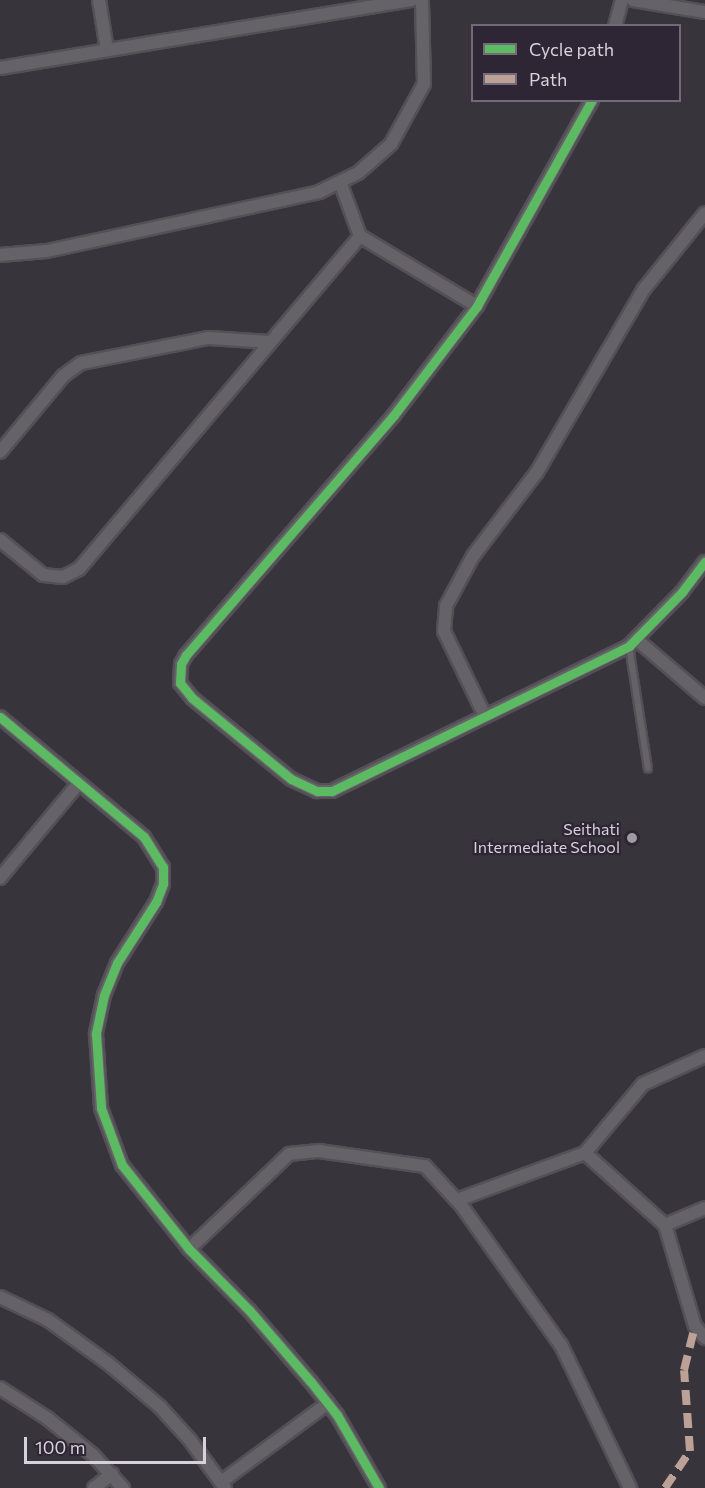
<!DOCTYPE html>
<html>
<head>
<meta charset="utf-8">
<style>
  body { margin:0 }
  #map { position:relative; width:705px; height:1488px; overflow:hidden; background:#38343c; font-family:Commissioner,sans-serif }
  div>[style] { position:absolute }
  .roads { filter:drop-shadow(2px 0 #545057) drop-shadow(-2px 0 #545057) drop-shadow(0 2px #545057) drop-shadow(0 -2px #545057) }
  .lane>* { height:6px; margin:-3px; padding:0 3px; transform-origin:3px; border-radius:3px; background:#666368 }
  .street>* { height:12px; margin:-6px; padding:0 6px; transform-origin:6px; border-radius:6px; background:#666368 }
  .quiet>* { height:8px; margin-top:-4px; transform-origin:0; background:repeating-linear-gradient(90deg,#bda197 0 15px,transparent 0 23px) }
  .cycleway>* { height:9px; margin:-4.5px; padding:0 4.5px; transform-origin:4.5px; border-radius:4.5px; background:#5cba63 }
  .dots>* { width:16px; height:16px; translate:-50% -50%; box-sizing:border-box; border:3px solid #2f2635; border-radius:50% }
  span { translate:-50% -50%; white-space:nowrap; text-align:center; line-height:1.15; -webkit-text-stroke:4.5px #2f2635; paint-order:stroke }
  .poi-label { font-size:16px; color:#d7d1db }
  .right { translate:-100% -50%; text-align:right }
  .legend { position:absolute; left:471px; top:24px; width:210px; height:78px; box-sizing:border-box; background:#2f2635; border:2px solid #726a77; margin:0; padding:8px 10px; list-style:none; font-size:18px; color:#d7d1db }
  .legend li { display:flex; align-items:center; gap:12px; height:30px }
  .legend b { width:30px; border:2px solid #726a77 }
  .scale { position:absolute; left:24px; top:1437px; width:182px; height:27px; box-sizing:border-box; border:3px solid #d7d1db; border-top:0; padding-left:8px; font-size:18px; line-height:21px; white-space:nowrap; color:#d7d1db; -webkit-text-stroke:4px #2f2635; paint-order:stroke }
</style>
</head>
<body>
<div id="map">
  <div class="roads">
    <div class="lane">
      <i style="left:629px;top:646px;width:124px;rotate:81.2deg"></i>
    </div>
    <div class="street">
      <i style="left:99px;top:0;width:51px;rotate:80.9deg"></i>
      <i style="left:633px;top:0;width:73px;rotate:9.5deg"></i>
      <i style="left:615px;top:26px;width:27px;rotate:-75deg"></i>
      <i style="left:0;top:68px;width:418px;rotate:-9.4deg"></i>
      <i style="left:592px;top:100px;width:236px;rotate:119.2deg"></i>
      <i style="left:477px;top:306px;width:137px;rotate:127.3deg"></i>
      <i style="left:394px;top:415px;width:318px;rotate:130.9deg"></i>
      <i style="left:186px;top:655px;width:10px;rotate:119deg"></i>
      <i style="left:181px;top:664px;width:19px;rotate:93deg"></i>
      <i style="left:180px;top:683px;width:19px;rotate:51deg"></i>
      <i style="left:192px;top:698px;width:128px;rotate:39.3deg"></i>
      <i style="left:291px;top:779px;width:29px;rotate:25deg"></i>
      <i style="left:317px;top:791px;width:15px"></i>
      <i style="left:332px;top:791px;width:331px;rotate:-26deg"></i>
      <i style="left:629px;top:646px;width:76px;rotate:-45.5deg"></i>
      <i style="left:682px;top:592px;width:38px;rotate:-53deg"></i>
      <i style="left:340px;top:182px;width:58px;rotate:69.7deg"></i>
      <i style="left:360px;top:236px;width:136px;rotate:30.9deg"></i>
      <i style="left:0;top:255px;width:47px;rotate:-4.9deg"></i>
      <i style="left:47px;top:251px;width:278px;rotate:-12.2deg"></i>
      <i style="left:319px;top:192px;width:43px;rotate:-26deg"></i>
      <i style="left:358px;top:173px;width:44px;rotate:-41.3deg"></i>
      <i style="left:391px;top:144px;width:68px;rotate:-61.2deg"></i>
      <i style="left:424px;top:84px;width:84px;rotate:-91.4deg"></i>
      <i style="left:0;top:452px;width:99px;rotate:-50.3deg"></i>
      <i style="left:63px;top:376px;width:22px;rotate:-36deg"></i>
      <i style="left:81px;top:363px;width:130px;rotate:-11.1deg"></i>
      <i style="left:209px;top:338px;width:61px;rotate:3.8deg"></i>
      <i style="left:0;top:540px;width:55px;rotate:39.1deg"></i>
      <i style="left:43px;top:575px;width:20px;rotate:6deg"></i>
      <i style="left:63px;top:577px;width:18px;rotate:-27deg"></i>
      <i style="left:79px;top:569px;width:436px;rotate:-49.8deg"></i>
      <i style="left:636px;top:639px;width:91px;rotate:40.5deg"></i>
      <i style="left:485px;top:716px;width:94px;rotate:-115.8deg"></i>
      <i style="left:444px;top:631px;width:25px;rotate:-85deg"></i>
      <i style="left:446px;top:606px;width:57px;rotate:-61.6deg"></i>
      <i style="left:473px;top:556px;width:106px;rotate:-52.7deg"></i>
      <i style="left:537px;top:472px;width:212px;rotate:-59.7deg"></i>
      <i style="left:644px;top:289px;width:97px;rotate:-51.2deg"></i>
      <i style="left:0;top:717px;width:187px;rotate:39.8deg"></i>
      <i style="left:144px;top:837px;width:36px;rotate:58deg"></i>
      <i style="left:163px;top:867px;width:17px;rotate:90deg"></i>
      <i style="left:163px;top:884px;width:19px;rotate:111deg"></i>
      <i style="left:156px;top:902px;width:72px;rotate:122.6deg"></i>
      <i style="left:117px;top:963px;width:35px;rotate:112deg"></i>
      <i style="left:104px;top:995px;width:40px;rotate:102deg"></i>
      <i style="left:96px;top:1034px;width:74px;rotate:86.1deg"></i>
      <i style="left:101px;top:1108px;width:61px;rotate:69.8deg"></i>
      <i style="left:122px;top:1165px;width:107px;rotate:51.4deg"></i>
      <i style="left:189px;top:1249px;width:86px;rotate:45.5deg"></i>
      <i style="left:249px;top:1310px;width:95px;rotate:49.3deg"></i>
      <i style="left:311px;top:1382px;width:42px;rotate:51.8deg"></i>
      <i style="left:337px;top:1415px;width:84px;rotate:60.1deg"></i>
      <i style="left:0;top:878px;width:122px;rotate:-50.3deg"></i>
      <i style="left:585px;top:1153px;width:108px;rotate:42deg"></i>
      <i style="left:665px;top:1225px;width:105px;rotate:73.5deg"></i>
      <i style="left:695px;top:1326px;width:16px;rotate:50deg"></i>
      <i style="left:457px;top:1200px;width:136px;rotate:-20.2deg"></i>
      <i style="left:585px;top:1153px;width:90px;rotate:-50deg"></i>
      <i style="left:643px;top:1084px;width:68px;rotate:-24.3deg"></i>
      <i style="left:665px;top:1225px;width:43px;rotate:-23deg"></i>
      <i style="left:189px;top:1249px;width:138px;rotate:-43.5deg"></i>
      <i style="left:289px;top:1154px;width:30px;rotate:-6deg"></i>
      <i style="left:319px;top:1151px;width:107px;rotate:8.1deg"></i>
      <i style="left:425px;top:1166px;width:53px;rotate:47.3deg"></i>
      <i style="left:461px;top:1205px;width:172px;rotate:54.5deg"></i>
      <i style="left:561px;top:1345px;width:159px;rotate:64.2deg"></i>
      <i style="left:0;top:1297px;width:53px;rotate:25.6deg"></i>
      <i style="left:48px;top:1320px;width:75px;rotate:35.8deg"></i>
      <i style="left:109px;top:1364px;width:67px;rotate:40.1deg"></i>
      <i style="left:160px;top:1407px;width:45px;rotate:47.7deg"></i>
      <i style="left:190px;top:1440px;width:59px;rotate:53.9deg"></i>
      <i style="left:0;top:1388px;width:56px;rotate:32.6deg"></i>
      <i style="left:47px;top:1418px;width:59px;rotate:38.8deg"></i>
      <i style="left:93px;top:1455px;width:45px;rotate:47.7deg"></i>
      <i style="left:221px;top:1482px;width:133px;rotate:-36.4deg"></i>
      <i style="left:94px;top:1488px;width:23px;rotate:-38deg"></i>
    </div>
  </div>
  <div class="quiet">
    <i style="left:665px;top:1488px;width:45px;rotate:-56deg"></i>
    <i style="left:690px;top:1451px;width:81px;rotate:-94.2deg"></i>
    <i style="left:684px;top:1370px;width:45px;rotate:-76deg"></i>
  </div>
  <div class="cycleway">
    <i style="left:592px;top:100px;width:236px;rotate:119.2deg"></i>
    <i style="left:477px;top:306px;width:137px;rotate:127.3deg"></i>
    <i style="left:394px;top:415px;width:318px;rotate:130.9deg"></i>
    <i style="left:186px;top:655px;width:10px;rotate:119deg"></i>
    <i style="left:181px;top:664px;width:19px;rotate:93deg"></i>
    <i style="left:180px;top:683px;width:19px;rotate:51deg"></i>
    <i style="left:192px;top:698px;width:128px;rotate:39.3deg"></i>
    <i style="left:291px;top:779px;width:29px;rotate:25deg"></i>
    <i style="left:317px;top:791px;width:15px"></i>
    <i style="left:332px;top:791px;width:331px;rotate:-26deg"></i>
    <i style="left:629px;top:646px;width:76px;rotate:-45.5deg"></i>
    <i style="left:682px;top:592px;width:38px;rotate:-53deg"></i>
    <i style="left:0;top:717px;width:187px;rotate:39.8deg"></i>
    <i style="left:144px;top:837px;width:36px;rotate:58deg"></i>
    <i style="left:163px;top:867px;width:17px;rotate:90deg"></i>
    <i style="left:163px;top:884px;width:19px;rotate:111deg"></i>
    <i style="left:156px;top:902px;width:72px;rotate:122.6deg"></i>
    <i style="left:117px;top:963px;width:35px;rotate:112deg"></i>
    <i style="left:104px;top:995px;width:40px;rotate:102deg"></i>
    <i style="left:96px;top:1034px;width:74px;rotate:86.1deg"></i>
    <i style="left:101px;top:1108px;width:61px;rotate:69.8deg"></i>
    <i style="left:122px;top:1165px;width:107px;rotate:51.4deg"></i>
    <i style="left:189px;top:1249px;width:86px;rotate:45.5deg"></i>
    <i style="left:249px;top:1310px;width:95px;rotate:49.3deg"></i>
    <i style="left:311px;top:1382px;width:42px;rotate:51.8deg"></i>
    <i style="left:337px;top:1415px;width:84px;rotate:60.1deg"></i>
  </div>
  <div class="dots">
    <i style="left:632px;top:838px;background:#9f9aa3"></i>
  </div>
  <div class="poi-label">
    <span class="right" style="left:620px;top:838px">Seithati<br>Intermediate School</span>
  </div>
  <ul class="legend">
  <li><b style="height:8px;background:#5cba63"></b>Cycle path</li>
  <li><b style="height:8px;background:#bda197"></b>Path</li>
  </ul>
  <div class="scale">100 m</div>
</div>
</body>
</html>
